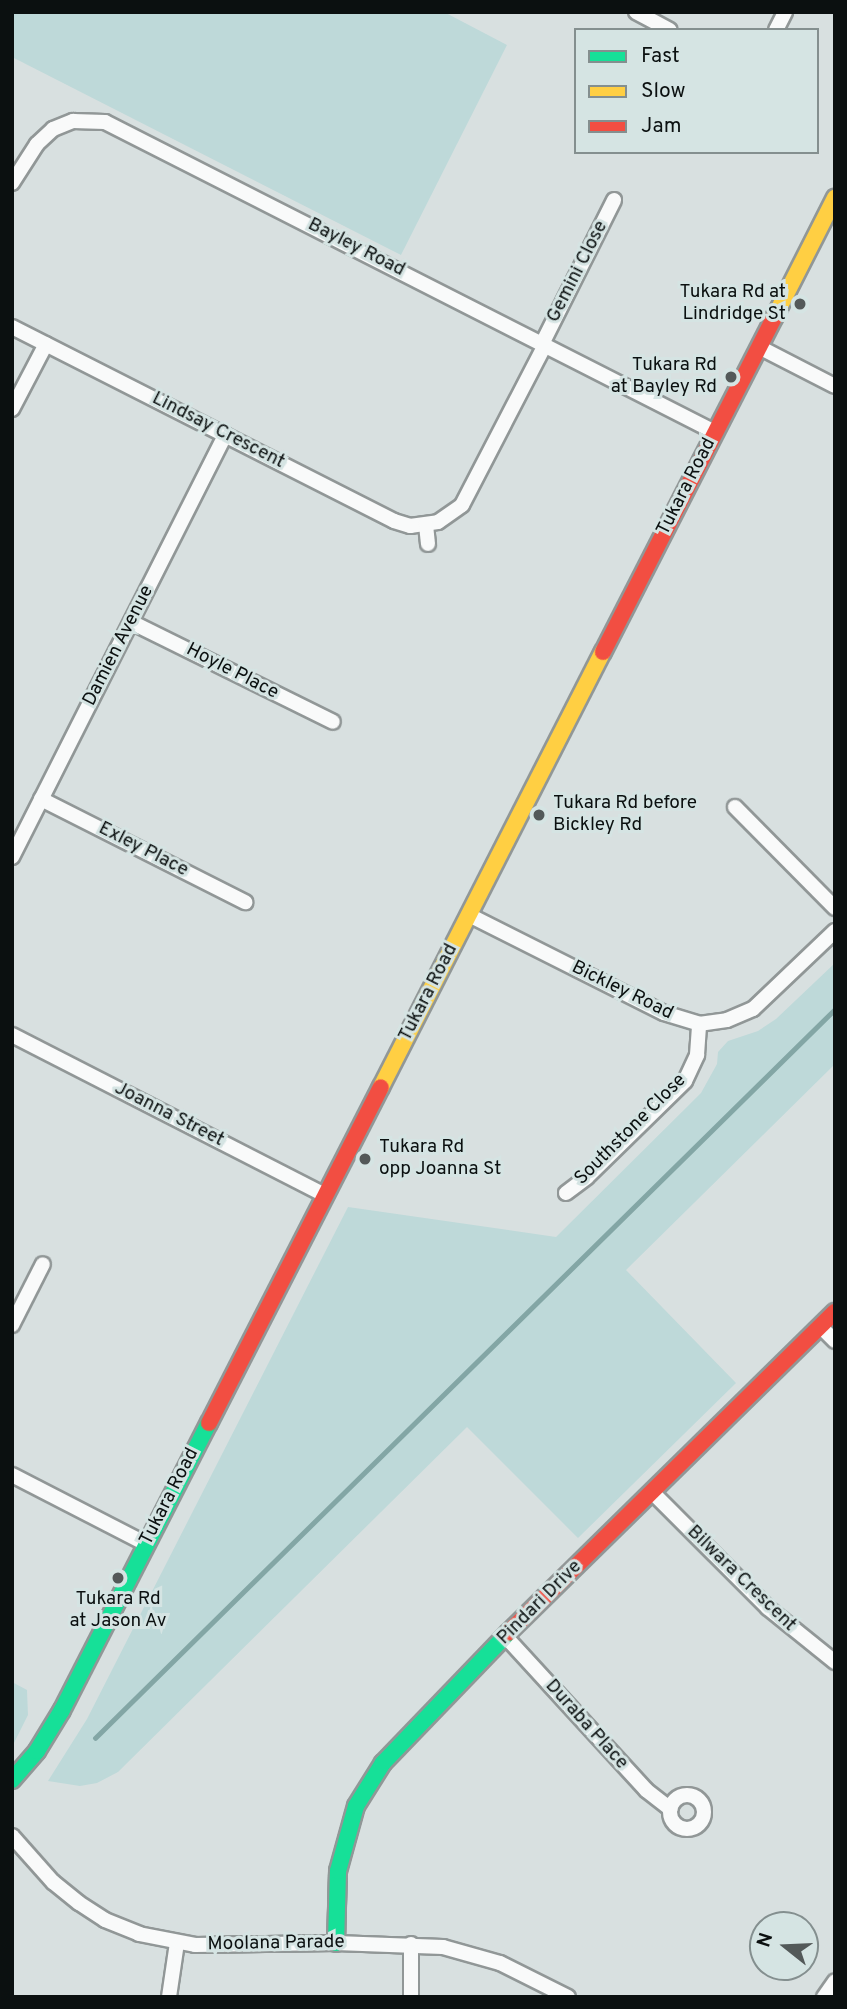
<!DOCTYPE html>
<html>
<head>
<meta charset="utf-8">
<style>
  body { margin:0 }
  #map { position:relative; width:847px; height:2009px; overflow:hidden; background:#d8e0e0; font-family:Overpass,sans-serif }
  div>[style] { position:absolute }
  .green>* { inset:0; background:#bed9d9 }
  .stream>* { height:4.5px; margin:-2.25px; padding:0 2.25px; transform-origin:2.25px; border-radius:2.25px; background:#83a6a5 }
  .roads { filter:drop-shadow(2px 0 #919797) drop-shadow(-2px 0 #919797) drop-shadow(0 2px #919797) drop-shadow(0 -2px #919797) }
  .street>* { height:14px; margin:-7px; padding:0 7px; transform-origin:7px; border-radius:7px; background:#f9fafa }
  .street>.ring { margin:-7px; padding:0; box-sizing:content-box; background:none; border:14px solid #f9fafa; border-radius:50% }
  .fast>* { height:16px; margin:-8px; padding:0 8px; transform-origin:8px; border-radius:8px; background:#16e098 }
  .slow>* { height:16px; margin:-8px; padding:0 8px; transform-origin:8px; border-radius:8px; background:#ffcf43 }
  .jam>* { height:16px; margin:-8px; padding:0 8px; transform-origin:8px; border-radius:8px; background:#f24e42 }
  .dots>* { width:19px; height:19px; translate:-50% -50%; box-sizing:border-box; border:4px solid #d5e4e3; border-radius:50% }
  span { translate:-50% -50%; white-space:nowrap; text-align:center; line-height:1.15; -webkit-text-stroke:6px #d5e4e3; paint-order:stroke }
  .street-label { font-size:19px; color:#0b1010 }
  .poi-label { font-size:19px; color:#0b1010 }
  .right { translate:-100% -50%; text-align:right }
  .left { translate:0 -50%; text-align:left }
  .frame { position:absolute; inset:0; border:14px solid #0b1010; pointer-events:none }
  .legend { position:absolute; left:574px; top:28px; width:245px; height:126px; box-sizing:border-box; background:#d5e4e3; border:2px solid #848f8f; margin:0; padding:9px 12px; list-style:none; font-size:21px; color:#0b1010 }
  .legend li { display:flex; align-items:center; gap:14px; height:35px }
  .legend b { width:35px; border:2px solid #848f8f }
  .north { position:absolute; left:749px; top:1911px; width:70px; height:70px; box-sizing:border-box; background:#d5e4e3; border:2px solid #848f8f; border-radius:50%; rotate:288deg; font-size:19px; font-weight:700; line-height:28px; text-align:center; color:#0b1010 }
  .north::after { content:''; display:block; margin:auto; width:24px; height:32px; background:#535959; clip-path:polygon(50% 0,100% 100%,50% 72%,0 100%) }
</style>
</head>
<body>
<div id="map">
  <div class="green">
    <i style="clip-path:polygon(12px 12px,444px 12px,507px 45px,401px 255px,12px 57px)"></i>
    <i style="clip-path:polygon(835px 963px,835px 1064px,626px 1270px,736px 1383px,578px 1538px,467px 1427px,118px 1772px,97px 1783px,80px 1786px,48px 1781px,87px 1719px,348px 1207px,556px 1237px,701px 1093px,717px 1064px,718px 1052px,728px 1041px,758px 1031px,776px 1019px)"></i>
    <i style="clip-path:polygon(12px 1682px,27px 1690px,28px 1715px,12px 1747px)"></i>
  </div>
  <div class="stream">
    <i style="left:95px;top:1738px;width:1039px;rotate:-44.57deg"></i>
  </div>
  <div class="roads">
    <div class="street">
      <i style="left:636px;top:12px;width:38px;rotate:28deg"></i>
      <i style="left:776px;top:30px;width:20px;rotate:-63deg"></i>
      <i style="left:12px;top:183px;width:46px;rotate:-57.3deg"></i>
      <i style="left:37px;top:144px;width:22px;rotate:-43deg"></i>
      <i style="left:53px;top:129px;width:22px;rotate:-22deg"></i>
      <i style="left:73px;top:121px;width:32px;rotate:2deg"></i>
      <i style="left:105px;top:122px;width:684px;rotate:26.94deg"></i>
      <i style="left:12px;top:327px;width:428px;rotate:26.9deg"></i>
      <i style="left:394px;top:521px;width:17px;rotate:17deg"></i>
      <i style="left:410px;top:526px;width:28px;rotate:-8deg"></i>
      <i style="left:438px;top:522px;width:29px;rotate:-35deg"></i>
      <i style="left:462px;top:505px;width:180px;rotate:-62.6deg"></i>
      <i style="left:542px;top:344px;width:161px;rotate:-63.4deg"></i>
      <i style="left:759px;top:347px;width:85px;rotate:27.2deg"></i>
      <i style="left:12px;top:409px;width:73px;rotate:-62.4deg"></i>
      <i style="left:426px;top:525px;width:19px;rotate:84deg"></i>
      <i style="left:131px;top:622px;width:225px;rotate:26.3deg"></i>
      <i style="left:41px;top:799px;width:229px;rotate:26.8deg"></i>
      <i style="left:735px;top:807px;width:142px;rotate:45.3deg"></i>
      <i style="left:12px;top:857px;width:473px;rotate:-63.2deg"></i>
      <i style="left:469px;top:915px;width:218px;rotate:26.7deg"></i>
      <i style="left:664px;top:1013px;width:37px;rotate:17deg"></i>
      <i style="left:699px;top:1024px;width:28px;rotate:-8deg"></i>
      <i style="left:727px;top:1020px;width:28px;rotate:-23deg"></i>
      <i style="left:753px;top:1009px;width:113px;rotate:-43.6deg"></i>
      <i style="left:12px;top:1035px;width:352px;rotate:27.1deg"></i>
      <i style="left:566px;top:1193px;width:26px;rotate:-37deg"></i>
      <i style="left:587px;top:1177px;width:137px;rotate:-44.4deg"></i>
      <i style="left:685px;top:1081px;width:29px;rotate:-65deg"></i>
      <i style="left:697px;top:1055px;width:31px;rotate:-86deg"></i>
      <i style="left:12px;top:1325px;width:68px;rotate:-63.1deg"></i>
      <i style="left:820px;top:1326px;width:21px;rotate:45deg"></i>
      <i style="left:12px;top:1475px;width:151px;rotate:27.2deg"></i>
      <i style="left:652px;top:1492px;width:164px;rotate:45deg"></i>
      <i style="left:768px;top:1608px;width:86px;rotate:38.9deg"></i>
      <i style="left:505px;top:1636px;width:209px;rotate:47.5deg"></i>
      <i style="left:646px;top:1790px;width:31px;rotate:38deg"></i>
      <i class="ring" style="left:670px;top:1795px;width:20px;height:20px"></i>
      <i style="left:12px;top:1836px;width:62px;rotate:48.3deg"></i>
      <i style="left:53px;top:1882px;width:33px;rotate:39deg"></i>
      <i style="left:79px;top:1903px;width:31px;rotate:33deg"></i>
      <i style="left:105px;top:1920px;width:37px;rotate:22deg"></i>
      <i style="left:139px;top:1934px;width:57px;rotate:11.1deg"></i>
      <i style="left:195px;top:1945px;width:141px;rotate:-0.8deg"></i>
      <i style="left:336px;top:1943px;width:107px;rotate:2.1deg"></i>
      <i style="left:443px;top:1947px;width:59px;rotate:15.7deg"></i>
      <i style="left:500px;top:1963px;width:76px;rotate:26.6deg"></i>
      <i style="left:411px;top:1944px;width:53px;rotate:90deg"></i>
      <i style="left:169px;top:1997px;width:55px;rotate:-81.6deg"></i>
      <i style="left:824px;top:1997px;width:19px;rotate:-55deg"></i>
    </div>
    <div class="fast">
      <i style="left:12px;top:1780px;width:38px;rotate:-49deg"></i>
      <i style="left:37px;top:1751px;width:48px;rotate:-58.6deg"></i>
      <i style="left:62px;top:1710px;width:322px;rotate:-62.9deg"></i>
      <i style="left:336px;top:1943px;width:72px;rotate:-88.4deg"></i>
      <i style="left:338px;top:1871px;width:67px;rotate:-74.5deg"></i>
      <i style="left:356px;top:1806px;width:51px;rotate:-57.9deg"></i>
      <i style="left:383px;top:1763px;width:180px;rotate:-46.1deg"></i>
    </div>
    <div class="slow">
      <i style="left:774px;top:318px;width:135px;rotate:-63.1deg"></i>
      <i style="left:381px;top:1087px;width:488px;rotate:-63deg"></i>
    </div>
    <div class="jam">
      <i style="left:603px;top:652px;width:375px;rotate:-62.9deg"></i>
      <i style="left:209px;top:1423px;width:377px;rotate:-62.9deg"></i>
      <i style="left:508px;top:1633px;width:458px;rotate:-44.5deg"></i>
    </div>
  </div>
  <div class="dots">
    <i style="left:800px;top:304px;background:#535959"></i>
    <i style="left:731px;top:377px;background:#535959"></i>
    <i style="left:539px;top:815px;background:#535959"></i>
    <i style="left:365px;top:1159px;background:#535959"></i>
    <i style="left:118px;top:1578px;background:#535959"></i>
  </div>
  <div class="street-label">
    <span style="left:356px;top:248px;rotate:27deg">Bayley Road</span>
    <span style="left:578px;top:272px;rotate:-63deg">Gemini Close</span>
    <span style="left:218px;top:431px;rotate:27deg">Lindsay Crescent</span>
    <span style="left:687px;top:487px;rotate:-63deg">Tukara Road</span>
    <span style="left:119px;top:646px;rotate:-63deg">Damien Avenue</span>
    <span style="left:232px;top:672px;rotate:27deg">Hoyle Place</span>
    <span style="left:143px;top:850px;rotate:27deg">Exley Place</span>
    <span style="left:622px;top:991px;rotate:26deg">Bickley Road</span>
    <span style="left:429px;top:993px;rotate:-63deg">Tukara Road</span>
    <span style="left:169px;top:1115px;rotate:27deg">Joanna Street</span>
    <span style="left:631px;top:1130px;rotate:-45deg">Southstone Close</span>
    <span style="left:170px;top:1497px;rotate:-63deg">Tukara Road</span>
    <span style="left:741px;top:1579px;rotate:44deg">Bilwara Crescent</span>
    <span style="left:540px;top:1603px;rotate:-45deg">Pindari Drive</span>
    <span style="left:586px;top:1725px;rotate:48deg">Duraba Place</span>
    <span style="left:276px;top:1944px;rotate:-1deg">Moolana Parade</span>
  </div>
  <div class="poi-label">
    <span class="right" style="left:786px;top:304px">Tukara Rd at<br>Lindridge St</span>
    <span class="right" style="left:717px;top:377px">Tukara Rd<br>at Bayley Rd</span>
    <span class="left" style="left:553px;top:815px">Tukara Rd before<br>Bickley Rd</span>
    <span class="left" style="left:379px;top:1159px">Tukara Rd<br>opp Joanna St</span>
    <span style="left:118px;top:1611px">Tukara Rd<br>at Jason Av</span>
  </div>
  <div class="frame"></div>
  <ul class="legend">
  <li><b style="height:9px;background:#16e098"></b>Fast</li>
  <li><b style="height:9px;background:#ffcf43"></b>Slow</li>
  <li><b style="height:9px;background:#f24e42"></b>Jam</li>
  </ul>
  <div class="north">N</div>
</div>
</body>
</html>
